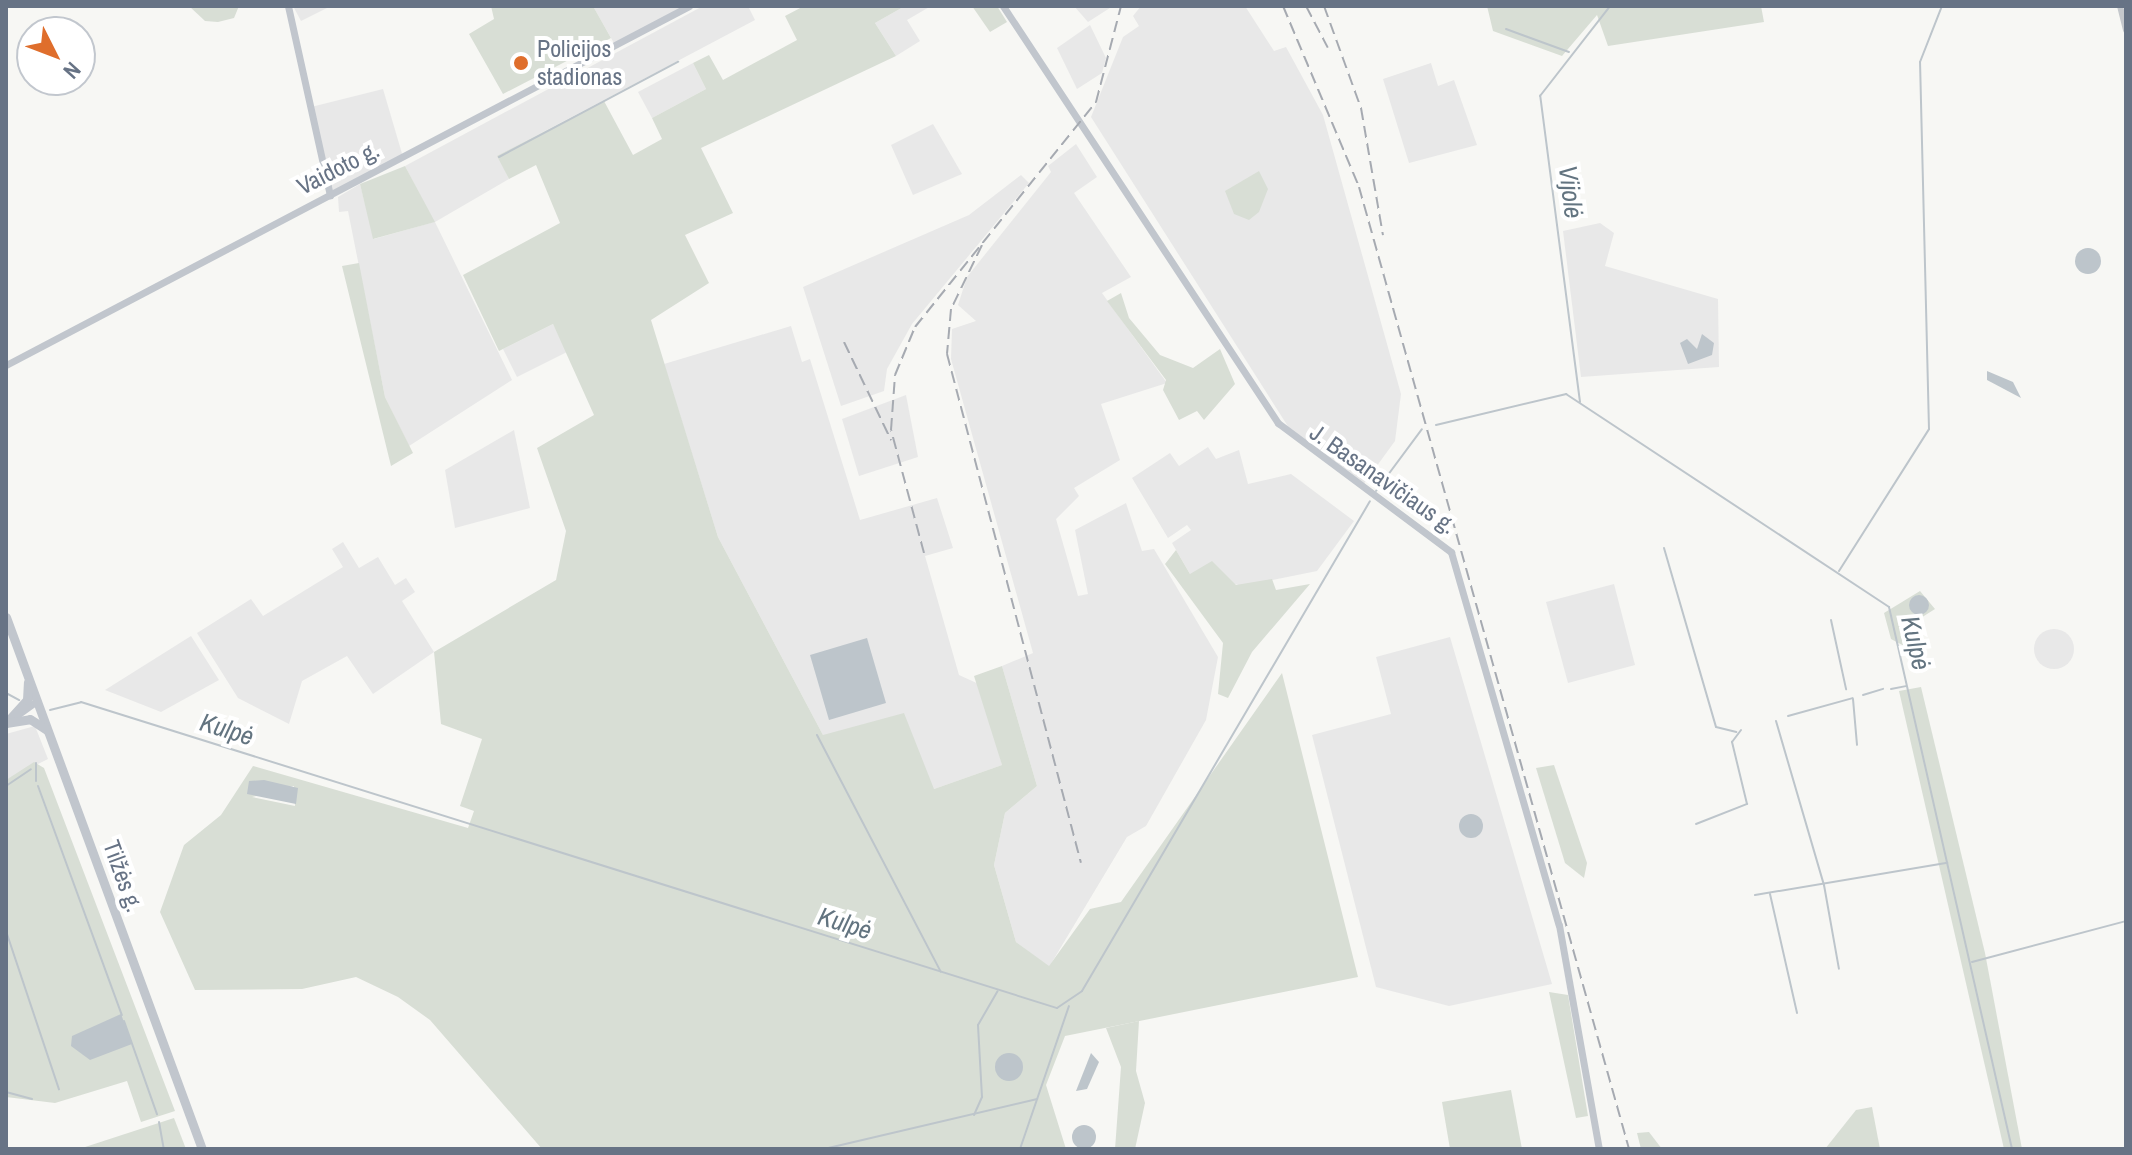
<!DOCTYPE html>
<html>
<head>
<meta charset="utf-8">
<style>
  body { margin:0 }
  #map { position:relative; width:2132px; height:1155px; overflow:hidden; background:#f7f7f4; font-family:"Archivo Narrow",sans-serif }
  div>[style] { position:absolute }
  .built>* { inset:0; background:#e8e8e8 }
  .round { border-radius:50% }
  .green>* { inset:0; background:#d8ded5 }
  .water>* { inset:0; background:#bdc5cb }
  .stream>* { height:2px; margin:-1px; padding:0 1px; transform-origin:1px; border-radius:1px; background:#bdc5cb }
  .minor>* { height:6px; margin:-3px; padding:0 3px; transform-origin:3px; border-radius:3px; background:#c5c8cc }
  .major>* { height:7px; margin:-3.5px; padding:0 3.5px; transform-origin:3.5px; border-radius:3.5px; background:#c1c6cd }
  .highway>* { height:9px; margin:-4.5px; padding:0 4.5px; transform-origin:4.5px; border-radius:4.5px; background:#c1c6cd }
  .rail>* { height:2px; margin-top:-1px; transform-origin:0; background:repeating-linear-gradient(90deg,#a6aab1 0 12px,transparent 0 18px) }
  .dots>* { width:22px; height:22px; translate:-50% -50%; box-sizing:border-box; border:4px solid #fff; border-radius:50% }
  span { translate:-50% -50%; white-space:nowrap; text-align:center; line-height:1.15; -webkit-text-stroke:8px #fff; paint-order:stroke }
  .poi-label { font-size:24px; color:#677385 }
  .left { translate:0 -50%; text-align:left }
  .street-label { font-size:24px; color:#677385 }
  .water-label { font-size:26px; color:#637480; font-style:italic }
  .frame { position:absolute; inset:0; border:8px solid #677385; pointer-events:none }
  .north { position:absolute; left:16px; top:16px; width:80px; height:80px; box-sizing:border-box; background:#fff; border:2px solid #c2c7ce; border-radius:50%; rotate:132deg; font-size:22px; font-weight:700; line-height:32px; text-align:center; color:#677385 }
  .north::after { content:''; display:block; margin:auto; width:28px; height:36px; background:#df6e2c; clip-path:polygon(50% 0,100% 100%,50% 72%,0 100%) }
</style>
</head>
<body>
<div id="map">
  <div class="built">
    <i style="clip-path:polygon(293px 6px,331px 6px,301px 21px)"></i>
    <i style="clip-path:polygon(593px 6px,689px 6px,615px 45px)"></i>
    <i style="clip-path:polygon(703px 6px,748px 6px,755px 20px,498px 156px,509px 179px,435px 222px,512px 380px,409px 446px,385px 397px,348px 211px,339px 212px,338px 197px,360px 184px,374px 239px,434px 222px,405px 166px)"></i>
    <i style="clip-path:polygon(905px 6px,931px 6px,907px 20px,920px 41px,896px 56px,875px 23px)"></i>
    <i style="clip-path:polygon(1074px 6px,1113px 6px,1088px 22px)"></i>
    <i style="clip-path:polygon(1141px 6px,1245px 6px,1274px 51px,1286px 47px,1323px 115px,1401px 394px,1395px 441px,1363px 485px,1289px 428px,1091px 117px,1123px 37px,1139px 26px,1133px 16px)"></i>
    <i style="clip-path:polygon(1090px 25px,1106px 58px,1102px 73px,1077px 89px,1057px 48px)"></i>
    <i style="clip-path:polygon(693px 63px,706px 89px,652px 118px,638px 92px)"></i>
    <i style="clip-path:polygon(1431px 63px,1438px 86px,1454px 80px,1477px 145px,1409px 163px,1383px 79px)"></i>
    <i style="clip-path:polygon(383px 89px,403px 157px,330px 195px,311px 107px)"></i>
    <i style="clip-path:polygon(933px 124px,962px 174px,913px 195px,891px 145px)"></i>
    <i style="clip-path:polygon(1076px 144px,1097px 177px,1074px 193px,1131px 277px,1102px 293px,1167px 383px,1101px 404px,1120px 460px,1074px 488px,1079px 496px,1056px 519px,1078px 596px,1088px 594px,1075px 530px,1126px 503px,1142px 551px,1154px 549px,1218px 657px,1206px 720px,1146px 826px,1127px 837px,1049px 967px,1016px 942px,994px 865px,1005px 813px,1037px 786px,1002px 666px,1033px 653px,951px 359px,952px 329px,976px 321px,958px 305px,967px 277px,1051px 172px,1048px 166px)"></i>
    <i style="clip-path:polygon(1021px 175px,1029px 183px,912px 324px,887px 369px,884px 391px,841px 406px,803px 287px,969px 215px)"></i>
    <i style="clip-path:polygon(1600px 223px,1614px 233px,1605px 266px,1718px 299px,1719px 367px,1581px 377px,1563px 231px)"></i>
    <i style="clip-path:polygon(553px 324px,567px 352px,517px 377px,503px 349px)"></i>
    <i style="clip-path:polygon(791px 326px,802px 362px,810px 359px,860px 520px,937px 498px,953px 548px,925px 556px,959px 675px,981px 685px,1002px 765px,934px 789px,823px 735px,718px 537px,664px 364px)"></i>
    <i style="clip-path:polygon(906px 395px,918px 457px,859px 476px,842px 419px)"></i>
    <i style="clip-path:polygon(514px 430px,530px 508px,455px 528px,445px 470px)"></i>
    <i style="clip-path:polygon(1208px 447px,1216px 459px,1239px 450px,1248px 484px,1291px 474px,1354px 521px,1317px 571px,1243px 586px,1190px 574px,1172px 543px,1191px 530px,1187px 525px,1168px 538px,1132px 478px,1170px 453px,1179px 466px)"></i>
    <i style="clip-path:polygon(343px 542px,359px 568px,378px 557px,395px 585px,406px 578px,415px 592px,402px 601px,434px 652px,373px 694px,347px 656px,302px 681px,289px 724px,238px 698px,197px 633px,251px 599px,263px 616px,343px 567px,332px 549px)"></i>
    <i style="clip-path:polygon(1614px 584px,1635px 665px,1568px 683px,1546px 602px)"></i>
    <i class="round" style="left:2034px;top:629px;width:40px;height:40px"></i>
    <i style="clip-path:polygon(191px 636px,219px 680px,161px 712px,105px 690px)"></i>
    <i style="clip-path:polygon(1450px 637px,1552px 984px,1449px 1006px,1376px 987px,1312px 735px,1391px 714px,1376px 657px)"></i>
    <i style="clip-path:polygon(35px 726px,48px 759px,6px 780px,6px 734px)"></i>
  </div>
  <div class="green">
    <i style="clip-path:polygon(189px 6px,239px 6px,234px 18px,218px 22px,205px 21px)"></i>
    <i style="clip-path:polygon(491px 6px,593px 6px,611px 38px,503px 94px,469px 34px,494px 19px)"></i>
    <i style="clip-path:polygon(evenodd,804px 6px,905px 6px,875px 23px,896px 56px,701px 148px,733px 213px,685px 235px,709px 283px,651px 320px,718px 537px,823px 735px,904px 713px,934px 789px,1002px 765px,974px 676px,1002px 666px,1037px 786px,1005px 813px,994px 865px,1016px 942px,1049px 966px,1090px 909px,1121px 902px,1282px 673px,1358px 977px,1065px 1036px,1046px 1085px,1066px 1149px,542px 1149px,430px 1020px,398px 997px,356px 977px,302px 989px,195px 990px,160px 912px,184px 845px,221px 815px,253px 766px,468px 828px,474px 811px,460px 806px,482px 739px,441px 724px,434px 652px,556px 580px,566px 531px,537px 448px,594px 415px,553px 324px,499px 351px,463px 275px,560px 223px,536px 165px,509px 179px,497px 156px,604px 101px,633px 155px,662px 139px,652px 118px,706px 89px,693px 63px,709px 55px,723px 80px,797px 40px,785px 16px,804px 6px,294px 786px,295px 806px,252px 797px,294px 786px)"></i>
    <i style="clip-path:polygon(972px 6px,997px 6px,1007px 22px,990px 32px)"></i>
    <i style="clip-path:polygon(1487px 6px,1761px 6px,1764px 22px,1608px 46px,1597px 15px,1562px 56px,1493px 31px)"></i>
    <i style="clip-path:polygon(405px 166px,435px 222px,373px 239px,360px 184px)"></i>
    <i style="clip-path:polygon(1259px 171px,1268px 189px,1259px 212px,1249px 220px,1234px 214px,1225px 191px)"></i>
    <i style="clip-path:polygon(359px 263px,385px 397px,413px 453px,391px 466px,342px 266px)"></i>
    <i style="clip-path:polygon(1121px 293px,1129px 318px,1160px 355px,1193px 368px,1220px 349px,1235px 384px,1204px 420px,1197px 411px,1179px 420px,1163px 390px,1166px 380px,1107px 301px)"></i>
    <i style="clip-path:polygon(1176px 550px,1190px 574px,1212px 561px,1236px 585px,1272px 579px,1276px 590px,1310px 584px,1252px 652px,1228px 698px,1218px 694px,1223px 643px,1165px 564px)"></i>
    <i style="clip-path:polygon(1920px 591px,1935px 609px,1916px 621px,1910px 649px,1891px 639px,1884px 613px)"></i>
    <i style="clip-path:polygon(1921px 687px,1985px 953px,2022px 1149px,2004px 1149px,1899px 691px)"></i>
    <i style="clip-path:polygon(34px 762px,44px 768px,175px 1111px,141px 1122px,127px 1081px,55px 1103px,6px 1097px,6px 780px)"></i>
    <i style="clip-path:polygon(1554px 765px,1587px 863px,1584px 878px,1565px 863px,1536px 768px)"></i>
    <i style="clip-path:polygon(1549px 992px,1568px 995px,1588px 1116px,1576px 1118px)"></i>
    <i style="clip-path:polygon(1139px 1021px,1136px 1071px,1145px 1103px,1135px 1149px,1115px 1149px,1121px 1067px,1106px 1028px)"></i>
    <i style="clip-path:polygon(1511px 1090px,1522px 1149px,1450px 1149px,1442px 1102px)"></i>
    <i style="clip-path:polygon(1872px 1107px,1880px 1149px,1825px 1149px,1856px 1110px)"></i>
    <i style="clip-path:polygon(174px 1118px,186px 1149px,79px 1149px)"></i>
    <i style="clip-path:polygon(1649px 1132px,1662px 1149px,1641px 1149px,1637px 1133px)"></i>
  </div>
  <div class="water">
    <i class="round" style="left:2075px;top:248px;width:26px;height:26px"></i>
    <i style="clip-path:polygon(1702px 334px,1714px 343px,1712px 355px,1688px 364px,1680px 343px,1687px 339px,1697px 349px)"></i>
    <i style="clip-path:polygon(1987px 371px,2013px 382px,2021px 398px,1987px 380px)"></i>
    <i class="round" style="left:1909px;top:595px;width:20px;height:20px"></i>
    <i style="clip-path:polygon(867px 638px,886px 703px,829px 720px,810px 655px)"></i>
    <i style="clip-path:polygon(264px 780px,298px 788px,296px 804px,247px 794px,249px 781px)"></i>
    <i class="round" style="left:1459px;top:814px;width:24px;height:24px"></i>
    <i style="clip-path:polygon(121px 1014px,132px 1044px,90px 1060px,71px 1046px,72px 1036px)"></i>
    <i class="round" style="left:995px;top:1053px;width:28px;height:28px"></i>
    <i style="clip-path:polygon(1091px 1053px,1099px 1062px,1087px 1089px,1076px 1091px)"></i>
    <i class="round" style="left:1072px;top:1125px;width:24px;height:24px"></i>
  </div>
  <div class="stream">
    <i style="left:1506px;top:29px;width:67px;rotate:20.1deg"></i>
    <i style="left:499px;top:157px;width:203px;rotate:-28deg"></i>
    <i style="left:1580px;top:402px;width:309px;rotate:-97.4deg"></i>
    <i style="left:1540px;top:96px;width:114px;rotate:-52.1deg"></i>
    <i style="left:1436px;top:425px;width:134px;rotate:-13.4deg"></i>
    <i style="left:1566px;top:394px;width:387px;rotate:33.4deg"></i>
    <i style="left:1889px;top:607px;width:556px;rotate:77.21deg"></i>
    <i style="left:1376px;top:491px;width:77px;rotate:-53.4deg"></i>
    <i style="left:1664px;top:548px;width:186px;rotate:73.8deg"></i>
    <i style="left:1716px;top:727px;width:21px;rotate:14deg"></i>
    <i style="left:1839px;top:571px;width:168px;rotate:-57.6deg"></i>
    <i style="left:1929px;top:429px;width:367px;rotate:-91.4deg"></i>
    <i style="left:1920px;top:62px;width:60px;rotate:-68.6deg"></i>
    <i style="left:1831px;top:620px;width:71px;rotate:77.7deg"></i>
    <i style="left:1891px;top:689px;width:15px;rotate:-11deg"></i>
    <i style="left:6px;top:693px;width:15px;rotate:28deg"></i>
    <i style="left:1863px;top:695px;width:21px;rotate:-17deg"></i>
    <i style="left:1853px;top:699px;width:46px;rotate:85deg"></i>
    <i style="left:50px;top:710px;width:32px;rotate:-14deg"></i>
    <i style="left:81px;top:702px;width:1023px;rotate:17.41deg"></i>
    <i style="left:1057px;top:1008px;width:30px;rotate:-34deg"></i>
    <i style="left:1082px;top:991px;width:568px;rotate:-59.55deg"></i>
    <i style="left:1788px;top:716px;width:67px;rotate:-15.5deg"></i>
    <i style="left:1776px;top:721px;width:171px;rotate:73.7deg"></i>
    <i style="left:1824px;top:885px;width:85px;rotate:79.9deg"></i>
    <i style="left:817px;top:735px;width:267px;rotate:62.4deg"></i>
    <i style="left:36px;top:763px;width:18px;rotate:90deg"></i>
    <i style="left:6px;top:786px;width:30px;rotate:-34deg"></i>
    <i style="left:38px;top:786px;width:244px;rotate:69.9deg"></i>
    <i style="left:1696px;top:824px;width:55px;rotate:-21.4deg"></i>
    <i style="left:1747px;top:804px;width:64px;rotate:-103.6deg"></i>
    <i style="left:1732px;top:742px;width:15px;rotate:-53deg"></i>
    <i style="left:1770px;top:894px;width:122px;rotate:77.2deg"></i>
    <i style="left:1755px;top:895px;width:195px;rotate:-9.5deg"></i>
    <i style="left:6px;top:931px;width:167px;rotate:71.5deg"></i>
    <i style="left:1972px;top:962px;width:159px;rotate:-14.9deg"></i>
    <i style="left:124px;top:1021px;width:99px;rotate:70.5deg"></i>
    <i style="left:6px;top:1092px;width:27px;rotate:15deg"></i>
    <i style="left:974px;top:1115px;width:20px;rotate:-66deg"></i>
    <i style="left:982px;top:1097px;width:72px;rotate:-93.2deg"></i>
    <i style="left:978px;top:1025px;width:39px;rotate:-60deg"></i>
    <i style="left:159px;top:1122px;width:27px;rotate:80deg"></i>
    <i style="left:824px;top:1149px;width:219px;rotate:-13.2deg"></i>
    <i style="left:1020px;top:1149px;width:151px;rotate:-71.1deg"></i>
  </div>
  <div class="minor">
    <i style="left:2120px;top:6px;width:25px;rotate:76deg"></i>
  </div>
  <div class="major">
    <i style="left:288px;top:6px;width:194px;rotate:77.5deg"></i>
    <i style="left:1003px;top:6px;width:500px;rotate:56.6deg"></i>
    <i style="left:1278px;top:423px;width:216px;rotate:36.7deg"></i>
    <i style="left:1451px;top:552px;width:388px;rotate:73.9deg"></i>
    <i style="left:1559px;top:925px;width:228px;rotate:79.9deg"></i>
    <i style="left:6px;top:365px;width:772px;rotate:-27.73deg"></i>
    <i style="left:16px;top:716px;width:26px;rotate:-36deg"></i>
  </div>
  <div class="highway">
    <i style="left:6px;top:617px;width:567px;rotate:69.78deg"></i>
    <i style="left:6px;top:723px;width:31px;rotate:-48deg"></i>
    <i style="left:27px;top:700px;width:18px;rotate:-87deg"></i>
    <i style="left:6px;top:723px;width:24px;rotate:-9deg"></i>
    <i style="left:30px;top:719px;width:20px;rotate:33deg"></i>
  </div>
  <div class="rail">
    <i style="left:1283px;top:6px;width:196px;rotate:67.2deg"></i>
    <i style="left:1359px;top:187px;width:999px;rotate:74.32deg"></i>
    <i style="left:1306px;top:6px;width:47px;rotate:62.4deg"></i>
    <i style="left:1324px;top:6px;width:109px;rotate:70.1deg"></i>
    <i style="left:1361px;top:108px;width:129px;rotate:80.2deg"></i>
    <i style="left:982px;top:245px;width:71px;rotate:115.8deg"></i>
    <i style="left:951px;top:309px;width:45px;rotate:95.1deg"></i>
    <i style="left:947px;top:354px;width:526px;rotate:75.25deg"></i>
    <i style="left:844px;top:342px;width:109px;rotate:64.4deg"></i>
    <i style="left:924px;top:553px;width:127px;rotate:-105deg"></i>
    <i style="left:891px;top:430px;width:55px;rotate:-85.8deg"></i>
    <i style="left:895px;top:375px;width:52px;rotate:-67.4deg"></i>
    <i style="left:915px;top:327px;width:289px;rotate:-51.2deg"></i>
    <i style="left:1096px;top:102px;width:99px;rotate:-75.4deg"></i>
  </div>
  <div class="dots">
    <i style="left:521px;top:63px;background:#df6e2c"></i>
  </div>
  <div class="poi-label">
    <span class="left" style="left:537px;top:63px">Policijos<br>stadionas</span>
  </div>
  <div class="street-label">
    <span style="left:338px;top:168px;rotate:-27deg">Vaidoto g.</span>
    <span style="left:1383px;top:479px;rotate:35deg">J. Basanavičiaus g.</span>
    <span style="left:123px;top:876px;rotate:70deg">Tilžės g.</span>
  </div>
  <div class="water-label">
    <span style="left:1571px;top:192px;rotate:83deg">Vijolė</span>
    <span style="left:1916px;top:643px;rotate:77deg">Kulpė</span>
    <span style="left:227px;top:729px;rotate:17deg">Kulpė</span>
    <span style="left:845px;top:923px;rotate:17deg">Kulpė</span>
  </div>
  <div class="frame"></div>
  <div class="north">N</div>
</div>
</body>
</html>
